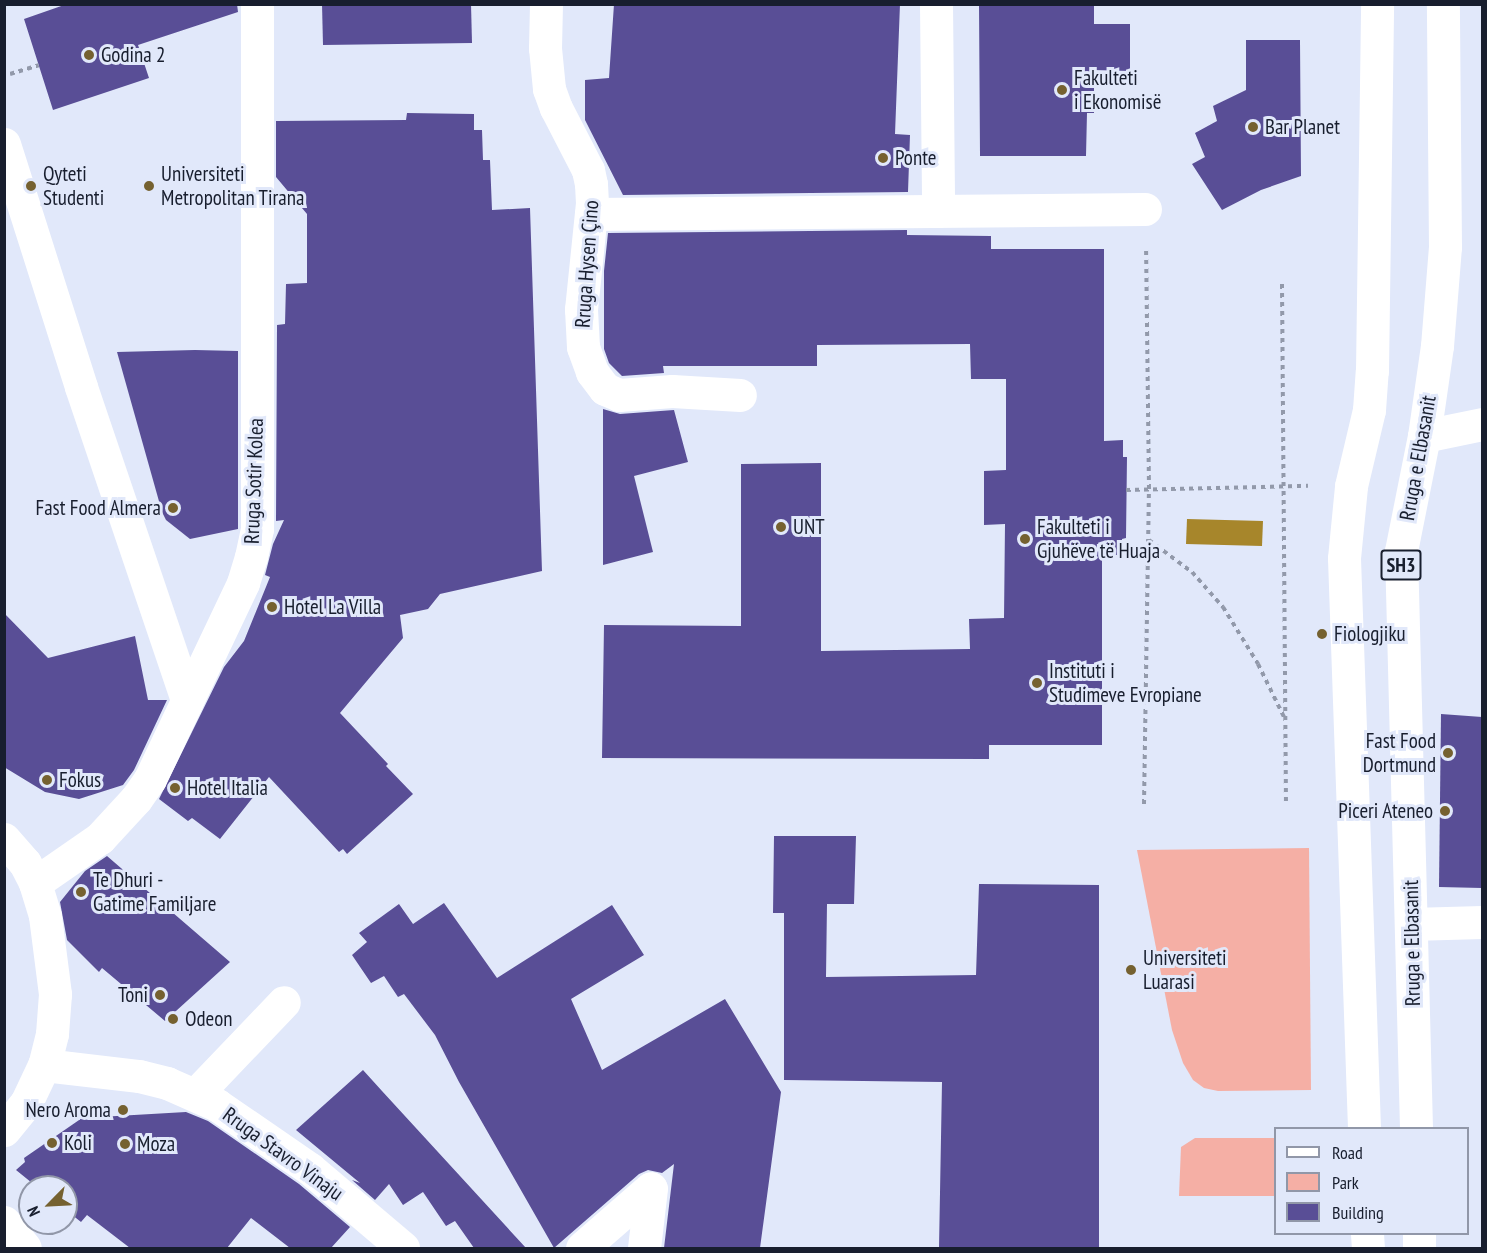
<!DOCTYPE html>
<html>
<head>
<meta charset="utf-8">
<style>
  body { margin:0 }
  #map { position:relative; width:1487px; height:1253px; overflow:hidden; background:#e1e8fa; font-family:"PT Sans Narrow",sans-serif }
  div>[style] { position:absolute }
  .green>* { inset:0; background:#f5afa5 }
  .water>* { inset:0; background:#a7862b }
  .building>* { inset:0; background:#594e96 }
  .path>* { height:4px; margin-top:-2px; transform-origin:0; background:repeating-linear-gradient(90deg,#9299aa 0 4.5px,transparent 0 9px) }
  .minor>* { height:33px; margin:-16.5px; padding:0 16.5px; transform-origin:16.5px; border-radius:16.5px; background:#fff }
  .major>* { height:33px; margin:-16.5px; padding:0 16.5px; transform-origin:16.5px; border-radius:16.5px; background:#fff }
  .dots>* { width:16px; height:16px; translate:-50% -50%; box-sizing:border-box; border:3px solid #e1e8fa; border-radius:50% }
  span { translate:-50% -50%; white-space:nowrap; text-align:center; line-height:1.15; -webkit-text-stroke:6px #e1e8fa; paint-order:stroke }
  .shield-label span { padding:2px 4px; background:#e1e8fa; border:2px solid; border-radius:4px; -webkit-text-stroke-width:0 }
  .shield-label { font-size:20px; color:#181e2e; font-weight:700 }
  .poi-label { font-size:21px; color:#181e2e }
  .left { translate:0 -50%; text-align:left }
  .right { translate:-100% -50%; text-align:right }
  .street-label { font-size:21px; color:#181e2e }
  .frame { position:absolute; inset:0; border:6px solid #181e2e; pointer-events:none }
  .legend { position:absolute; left:1274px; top:1127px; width:195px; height:108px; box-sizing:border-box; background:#e1e8fa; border:2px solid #9197a8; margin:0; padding:8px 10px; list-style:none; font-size:18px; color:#181e2e }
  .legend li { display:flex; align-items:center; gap:12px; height:30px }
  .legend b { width:30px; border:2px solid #9197a8 }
  .north { position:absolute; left:18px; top:1175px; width:60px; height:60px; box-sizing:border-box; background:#e1e8fa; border:2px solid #9197a8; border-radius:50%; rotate:246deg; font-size:16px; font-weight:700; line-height:24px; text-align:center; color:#181e2e }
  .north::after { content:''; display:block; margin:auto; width:21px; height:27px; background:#756130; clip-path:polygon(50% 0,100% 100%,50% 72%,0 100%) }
</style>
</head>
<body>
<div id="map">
  <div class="green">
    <i style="clip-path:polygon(1309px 848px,1311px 1090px,1218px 1091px,1204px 1088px,1193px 1080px,1183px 1063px,1172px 1030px,1137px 850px)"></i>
    <i style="clip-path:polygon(1195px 1138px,1275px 1138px,1275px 1196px,1179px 1196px,1181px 1147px)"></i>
  </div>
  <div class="water">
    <i style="clip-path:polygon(1187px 519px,1263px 521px,1262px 546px,1186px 544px)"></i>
  </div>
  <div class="building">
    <i style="clip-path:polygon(67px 4px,237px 4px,238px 12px,138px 45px,149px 78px,53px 110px,24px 19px)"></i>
    <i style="clip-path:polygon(322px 4px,471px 4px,472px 43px,323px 45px)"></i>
    <i style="clip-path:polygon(614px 4px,900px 4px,895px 134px,910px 135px,908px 192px,623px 195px,585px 120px,585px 80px,609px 78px)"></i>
    <i style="clip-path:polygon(979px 4px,1094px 4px,1094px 24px,1130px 24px,1130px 71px,1094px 70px,1094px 113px,1087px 113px,1086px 156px,980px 156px)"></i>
    <i style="clip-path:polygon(1246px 40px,1300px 40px,1301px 176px,1261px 190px,1222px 210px,1192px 164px,1205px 157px,1195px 133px,1217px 121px,1213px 106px,1246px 90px)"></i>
    <i style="clip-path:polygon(407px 113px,474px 114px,474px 130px,482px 130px,483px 160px,490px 160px,492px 210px,530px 208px,542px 571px,440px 594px,428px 609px,400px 615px,403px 638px,340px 713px,388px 764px,386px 766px,413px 794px,347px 854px,343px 849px,339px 852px,269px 777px,220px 839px,192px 818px,188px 821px,159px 799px,224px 667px,244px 641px,270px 577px,265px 575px,273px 544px,284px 520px,276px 521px,277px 325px,285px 324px,286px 284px,307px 283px,307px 214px,276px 177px,276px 121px,406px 120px)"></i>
    <i style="clip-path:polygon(907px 230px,907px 235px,991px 236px,991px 249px,1104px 249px,1104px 441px,1123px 440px,1123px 457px,1127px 457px,1126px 538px,1122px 539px,1123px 555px,1102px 555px,1102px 745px,989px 745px,989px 759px,602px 758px,604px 625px,741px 626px,741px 464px,821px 463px,821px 651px,970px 649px,969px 619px,1004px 618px,1005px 524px,984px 525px,984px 471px,1006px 470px,1006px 379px,971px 379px,970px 344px,817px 345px,817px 366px,663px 366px,664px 373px,622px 376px,609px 363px,604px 349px,604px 271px,608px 233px)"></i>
    <i style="clip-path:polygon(195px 350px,238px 351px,238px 529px,190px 539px,166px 520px,162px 512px,117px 352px)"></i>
    <i style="clip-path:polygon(603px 409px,620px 414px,674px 410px,688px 462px,634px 476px,653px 552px,603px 565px)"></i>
    <i style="clip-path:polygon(4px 613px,48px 658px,135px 636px,148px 700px,167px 700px,134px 770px,123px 785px,79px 799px,45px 792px,4px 767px)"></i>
    <i style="clip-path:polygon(1441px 714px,1482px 717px,1482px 888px,1439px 887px)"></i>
    <i style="clip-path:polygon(774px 836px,856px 836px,854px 904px,827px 904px,826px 977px,976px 975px,979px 884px,1099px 885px,1099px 1248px,939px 1248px,942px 1082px,784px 1080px,784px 913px,773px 913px)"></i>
    <i style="clip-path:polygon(107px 856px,230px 962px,165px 1021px,102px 968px,99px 972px,67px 940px,60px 902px,85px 871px)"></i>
    <i style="clip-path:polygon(444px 903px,497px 978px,612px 905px,644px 955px,571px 999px,602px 1070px,725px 999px,781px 1092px,760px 1248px,664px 1248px,674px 1164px,662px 1173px,648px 1170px,639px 1174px,554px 1248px,459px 1082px,435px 1035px,404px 994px,398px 997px,384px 976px,371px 983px,352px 955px,367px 942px,359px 933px,399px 904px,413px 924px)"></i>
    <i style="clip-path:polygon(363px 1070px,382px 1091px,526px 1248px,474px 1248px,455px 1221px,446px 1226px,423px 1192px,403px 1205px,389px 1184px,375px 1200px,352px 1180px,360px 1183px,296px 1130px)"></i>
    <i style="clip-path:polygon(186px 1112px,208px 1121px,299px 1184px,350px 1227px,331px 1248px,290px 1248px,251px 1218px,227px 1248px,130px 1248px,87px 1215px,81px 1222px,66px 1210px,66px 1187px,37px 1187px,16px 1170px,25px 1162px,24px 1158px,82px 1118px)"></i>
  </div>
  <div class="path">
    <i style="left:10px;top:74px;width:30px;rotate:-17deg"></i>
    <i style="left:1282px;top:284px;width:519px;rotate:89.56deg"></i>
    <i style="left:1126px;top:490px;width:182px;rotate:-1.3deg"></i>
    <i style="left:1149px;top:540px;width:54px;rotate:36.7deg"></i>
    <i style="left:1192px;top:572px;width:47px;rotate:48.5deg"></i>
    <i style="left:1223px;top:607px;width:67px;rotate:58.4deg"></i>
    <i style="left:1258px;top:664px;width:59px;rotate:63.9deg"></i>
    <i style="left:1144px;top:804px;width:315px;rotate:-89.1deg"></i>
    <i style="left:1149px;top:489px;width:240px;rotate:-90.7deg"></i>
  </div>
  <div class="minor">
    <i style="left:546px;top:4px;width:44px;rotate:91.3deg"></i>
    <i style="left:545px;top:48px;width:41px;rotate:84.4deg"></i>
    <i style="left:549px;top:89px;width:20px;rotate:70deg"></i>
    <i style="left:556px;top:108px;width:70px;rotate:62.7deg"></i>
    <i style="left:588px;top:170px;width:14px;rotate:78deg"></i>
    <i style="left:591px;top:184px;width:19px;rotate:87deg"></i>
    <i style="left:592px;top:203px;width:107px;rotate:95.9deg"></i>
    <i style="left:581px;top:309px;width:38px;rotate:87deg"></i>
    <i style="left:583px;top:347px;width:27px;rotate:70deg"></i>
    <i style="left:592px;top:372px;width:21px;rotate:53deg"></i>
    <i style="left:605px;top:389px;width:15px;rotate:23deg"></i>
    <i style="left:619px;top:395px;width:53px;rotate:-4.3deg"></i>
    <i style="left:672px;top:391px;width:68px;rotate:3.4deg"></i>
    <i style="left:936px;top:4px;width:207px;rotate:89.4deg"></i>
    <i style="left:4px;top:144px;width:255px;rotate:72.4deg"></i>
    <i style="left:81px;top:387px;width:331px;rotate:71.3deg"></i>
    <i style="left:591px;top:214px;width:554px;rotate:-0.52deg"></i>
    <i style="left:1424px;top:436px;width:59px;rotate:-11.7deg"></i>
    <i style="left:4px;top:839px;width:32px;rotate:49deg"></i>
    <i style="left:25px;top:863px;width:22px;rotate:63deg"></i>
    <i style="left:35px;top:883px;width:34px;rotate:73deg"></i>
    <i style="left:45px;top:916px;width:79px;rotate:82.7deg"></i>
    <i style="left:55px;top:994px;width:40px;rotate:94.3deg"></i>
    <i style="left:52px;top:1034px;width:32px;rotate:104deg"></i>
    <i style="left:44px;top:1065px;width:42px;rotate:115.3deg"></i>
    <i style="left:26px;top:1103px;width:35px;rotate:129deg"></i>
    <i style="left:35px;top:883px;width:79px;rotate:-34.7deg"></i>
    <i style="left:100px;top:838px;width:53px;rotate:-47.3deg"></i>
    <i style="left:136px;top:799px;width:24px;rotate:-55deg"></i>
    <i style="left:150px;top:779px;width:217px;rotate:-64.6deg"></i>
    <i style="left:243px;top:583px;width:27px;rotate:-73deg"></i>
    <i style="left:251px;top:557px;width:29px;rotate:-78deg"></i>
    <i style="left:257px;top:529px;width:525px;rotate:-90deg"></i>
    <i style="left:1411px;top:924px;width:71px;rotate:-1.6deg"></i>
    <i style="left:44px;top:1065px;width:96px;rotate:6.6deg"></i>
    <i style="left:139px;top:1076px;width:29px;rotate:14deg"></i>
    <i style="left:167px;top:1083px;width:55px;rotate:23.7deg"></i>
    <i style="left:217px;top:1105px;width:113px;rotate:34.5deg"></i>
    <i style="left:310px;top:1169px;width:122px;rotate:40.3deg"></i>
    <i style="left:196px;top:1094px;width:127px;rotate:-46.3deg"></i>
    <i style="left:4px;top:1222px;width:33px;rotate:51deg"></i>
    <i style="left:582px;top:1248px;width:91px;rotate:-41deg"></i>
    <i style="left:644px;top:1248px;width:60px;rotate:-83.3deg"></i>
  </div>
  <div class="major">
    <i style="left:1364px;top:1128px;width:570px;rotate:-92.01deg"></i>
    <i style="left:1344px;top:558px;width:72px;rotate:-84.4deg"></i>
    <i style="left:1351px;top:486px;width:78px;rotate:-76.7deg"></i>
    <i style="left:1369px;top:410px;width:39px;rotate:-86deg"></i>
    <i style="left:1372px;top:371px;width:367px;rotate:-89.2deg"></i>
    <i style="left:1416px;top:1128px;width:577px;rotate:-91.49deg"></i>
    <i style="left:1401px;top:551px;width:117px;rotate:-78.7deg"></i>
    <i style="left:1424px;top:436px;width:91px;rotate:-81.8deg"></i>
    <i style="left:1437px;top:346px;width:99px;rotate:-85.4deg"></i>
    <i style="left:1445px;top:247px;width:243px;rotate:-90.5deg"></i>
    <i style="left:1367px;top:1234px;width:14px;rotate:86deg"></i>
    <i style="left:1419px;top:1234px;width:14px;rotate:90deg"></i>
  </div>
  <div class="dots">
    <i style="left:89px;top:55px;background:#756130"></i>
    <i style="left:1062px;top:90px;background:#756130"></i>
    <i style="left:1253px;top:127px;background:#756130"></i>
    <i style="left:883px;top:158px;background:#756130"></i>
    <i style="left:31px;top:186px;background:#756130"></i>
    <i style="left:149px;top:186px;background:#756130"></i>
    <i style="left:173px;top:508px;background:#756130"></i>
    <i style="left:781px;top:527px;background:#756130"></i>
    <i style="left:1025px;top:539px;background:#756130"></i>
    <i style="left:272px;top:607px;background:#756130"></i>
    <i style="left:1322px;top:634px;background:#756130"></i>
    <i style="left:1037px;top:683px;background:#756130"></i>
    <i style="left:1448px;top:753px;background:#756130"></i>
    <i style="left:47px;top:780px;background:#756130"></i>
    <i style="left:175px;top:788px;background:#756130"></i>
    <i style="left:1445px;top:811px;background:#756130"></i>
    <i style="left:81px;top:892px;background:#756130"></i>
    <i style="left:1131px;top:970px;background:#756130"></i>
    <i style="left:160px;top:995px;background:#756130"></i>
    <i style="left:173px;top:1019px;background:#756130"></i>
    <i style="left:123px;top:1110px;background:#756130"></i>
    <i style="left:52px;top:1143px;background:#756130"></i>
    <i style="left:125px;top:1144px;background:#756130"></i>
  </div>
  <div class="shield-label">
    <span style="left:1401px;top:565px">SH3</span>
  </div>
  <div class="poi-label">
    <span class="left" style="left:101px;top:55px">Godina 2</span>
    <span class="left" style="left:1074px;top:90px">Fakulteti<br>i Ekonomisë</span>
    <span class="left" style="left:1265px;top:127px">Bar Planet</span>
    <span class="left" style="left:895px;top:158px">Ponte</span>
    <span class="left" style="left:43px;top:186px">Qyteti<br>Studenti</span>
    <span class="left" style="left:161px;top:186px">Universiteti<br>Metropolitan Tirana</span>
    <span class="right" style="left:161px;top:508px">Fast Food Almera</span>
    <span class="left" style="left:793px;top:527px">UNT</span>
    <span class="left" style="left:1037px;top:539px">Fakulteti i<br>Gjuhëve të Huaja</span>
    <span class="left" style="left:284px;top:607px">Hotel La Villa</span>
    <span class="left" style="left:1334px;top:634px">Fiologjiku</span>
    <span class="left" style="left:1049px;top:683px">Instituti i<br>Studimeve Evropiane</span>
    <span class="right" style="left:1436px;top:753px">Fast Food<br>Dortmund</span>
    <span class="left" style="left:59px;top:780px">Fokus</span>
    <span class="left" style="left:187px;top:788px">Hotel Italia</span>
    <span class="right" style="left:1433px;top:811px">Piceri Ateneo</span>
    <span class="left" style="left:93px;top:892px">Te Dhuri -<br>Gatime Familjare</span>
    <span class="left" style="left:1143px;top:970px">Universiteti<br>Luarasi</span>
    <span class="right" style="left:148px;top:995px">Toni</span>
    <span class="left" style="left:185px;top:1019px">Odeon</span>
    <span class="right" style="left:111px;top:1110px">Nero Aroma</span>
    <span class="left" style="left:64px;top:1143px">Koli</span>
    <span class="left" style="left:137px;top:1144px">Moza</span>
  </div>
  <div class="street-label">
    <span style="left:587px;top:264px;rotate:-86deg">Rruga Hysen Çino</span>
    <span style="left:1418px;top:458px;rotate:-80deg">Rruga e Elbasanit</span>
    <span style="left:254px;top:481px;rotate:-88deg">Rruga Sotir Kolea</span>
    <span style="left:1412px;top:943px;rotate:-91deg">Rruga e Elbasanit</span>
    <span style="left:283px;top:1154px;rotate:36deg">Rruga Stavro Vinaju</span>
  </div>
  <div class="frame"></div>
  <ul class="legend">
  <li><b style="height:8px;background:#fff"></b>Road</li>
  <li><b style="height:16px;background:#f5afa5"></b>Park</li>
  <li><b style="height:16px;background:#594e96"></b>Building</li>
  </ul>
  <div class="north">N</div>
</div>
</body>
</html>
